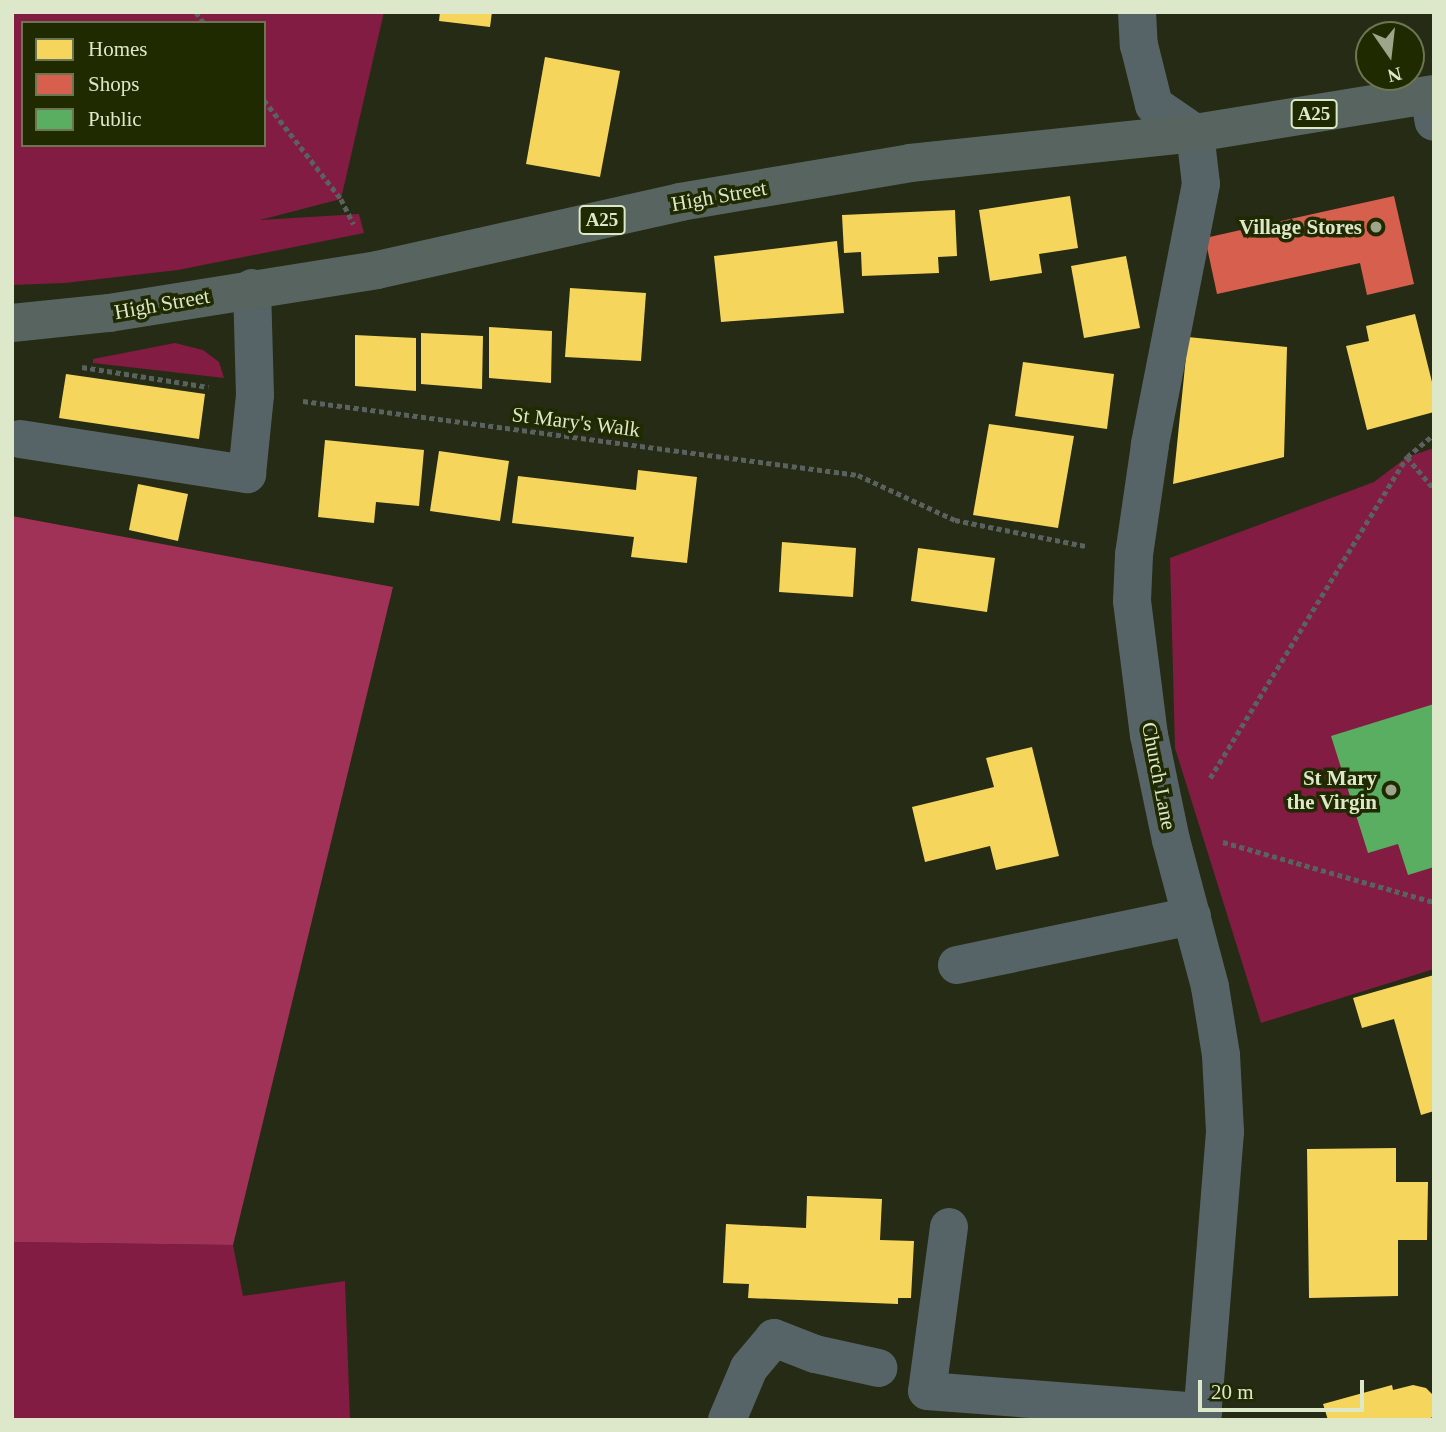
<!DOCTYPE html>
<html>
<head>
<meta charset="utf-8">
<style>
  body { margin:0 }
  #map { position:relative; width:1446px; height:1432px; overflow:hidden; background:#252b14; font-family:Georgia,serif }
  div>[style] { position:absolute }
  .green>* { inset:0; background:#821c42 }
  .forest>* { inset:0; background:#a03157 }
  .homes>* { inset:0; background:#f6d55c }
  .shops>* { inset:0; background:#d6604d }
  .public>* { inset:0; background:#5aae61 }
  .path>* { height:4.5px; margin-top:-2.25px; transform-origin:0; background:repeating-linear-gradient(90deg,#59625f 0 5px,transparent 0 8.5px) }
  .minor>* { height:38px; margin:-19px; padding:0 19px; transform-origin:19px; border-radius:19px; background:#576467 }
  .major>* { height:38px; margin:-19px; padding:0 19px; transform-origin:19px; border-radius:19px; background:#576460 }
  .dots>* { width:19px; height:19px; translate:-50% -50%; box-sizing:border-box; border:4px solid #202a01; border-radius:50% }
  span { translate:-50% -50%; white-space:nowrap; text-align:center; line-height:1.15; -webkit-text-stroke:7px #202a01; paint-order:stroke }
  .shield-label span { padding:2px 5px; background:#202a01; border:2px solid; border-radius:5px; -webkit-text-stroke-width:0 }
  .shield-label { font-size:19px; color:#dde7ca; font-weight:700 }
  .street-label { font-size:21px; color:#dde7ca }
  .poi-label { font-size:21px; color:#dde7ca; font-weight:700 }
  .right { translate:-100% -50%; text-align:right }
  .frame { position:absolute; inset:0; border:14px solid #dde7ca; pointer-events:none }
  .legend { position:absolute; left:21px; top:21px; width:245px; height:126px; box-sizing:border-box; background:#202a01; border:2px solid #6c7651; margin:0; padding:9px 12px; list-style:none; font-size:21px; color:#dde7ca }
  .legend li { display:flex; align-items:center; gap:14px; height:35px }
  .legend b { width:35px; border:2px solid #6c7651 }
  .north { position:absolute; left:1355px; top:21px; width:70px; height:70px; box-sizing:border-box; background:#202a01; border:2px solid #6c7651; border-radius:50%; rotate:166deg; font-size:19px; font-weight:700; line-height:28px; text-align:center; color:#dde7ca }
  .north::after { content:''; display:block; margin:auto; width:24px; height:32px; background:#9da58a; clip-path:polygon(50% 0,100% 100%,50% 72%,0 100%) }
  .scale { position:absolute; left:1198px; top:1380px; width:166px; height:32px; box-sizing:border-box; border:4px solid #dde7ca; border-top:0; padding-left:9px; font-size:21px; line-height:24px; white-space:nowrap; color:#dde7ca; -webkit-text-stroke:5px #202a01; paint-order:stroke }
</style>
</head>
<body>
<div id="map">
  <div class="green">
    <i style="clip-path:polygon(evenodd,12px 12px,384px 12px,341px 199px,260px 220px,359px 214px,364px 233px,178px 270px,65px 283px,12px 285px,12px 12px,23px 23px,264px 23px,264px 145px,23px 145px,23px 23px)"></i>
    <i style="clip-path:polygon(175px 343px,203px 350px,219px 362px,224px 378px,93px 363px,93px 359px)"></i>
    <i style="clip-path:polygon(1434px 448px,1434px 969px,1261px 1023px,1175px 748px,1170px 558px,1374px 482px,1407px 457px)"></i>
    <i style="clip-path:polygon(12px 1242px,233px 1245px,243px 1296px,345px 1281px,350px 1420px,12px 1420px)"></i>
  </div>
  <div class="forest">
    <i style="clip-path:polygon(12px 516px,393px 587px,233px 1245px,12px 1242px)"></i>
  </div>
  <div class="homes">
    <i style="clip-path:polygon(440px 12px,492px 12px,490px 27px,439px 21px)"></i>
    <i style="clip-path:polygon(545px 57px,620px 71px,600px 177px,526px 164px)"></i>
    <i style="clip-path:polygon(1070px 196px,1078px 248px,1039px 254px,1042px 273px,990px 281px,979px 210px)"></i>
    <i style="clip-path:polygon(955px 210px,957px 256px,938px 257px,939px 273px,862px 276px,861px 252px,844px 253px,842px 215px)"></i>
    <i style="clip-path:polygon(837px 241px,844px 313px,721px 322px,714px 256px)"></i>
    <i style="clip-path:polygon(1126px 256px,1140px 328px,1084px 338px,1071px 266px)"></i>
    <i style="clip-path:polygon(570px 288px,646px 293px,641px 361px,565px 357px)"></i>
    <i style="clip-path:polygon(1415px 314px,1434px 390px,1434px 412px,1367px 430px,1346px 346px,1369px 341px,1366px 326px)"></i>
    <i style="clip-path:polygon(489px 327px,552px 331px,551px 383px,489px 378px)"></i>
    <i style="clip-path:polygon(421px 333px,483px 336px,482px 389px,421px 384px)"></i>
    <i style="clip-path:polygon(355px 335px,416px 338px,416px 391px,355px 386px)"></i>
    <i style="clip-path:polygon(1188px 337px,1287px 347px,1284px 457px,1173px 484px)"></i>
    <i style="clip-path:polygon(1023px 362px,1114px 374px,1107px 429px,1015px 416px)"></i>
    <i style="clip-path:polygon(66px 374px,205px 394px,199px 439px,59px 418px)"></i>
    <i style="clip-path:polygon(989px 424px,1074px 436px,1058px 528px,973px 515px)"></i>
    <i style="clip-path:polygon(325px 440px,424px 450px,419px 506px,376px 502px,374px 523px,318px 517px)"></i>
    <i style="clip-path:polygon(439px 451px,509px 461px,500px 521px,430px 511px)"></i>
    <i style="clip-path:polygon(638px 470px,697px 477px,687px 563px,631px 557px,634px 537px,512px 523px,518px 476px,636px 490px)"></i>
    <i style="clip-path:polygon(138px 484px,188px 494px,178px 541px,129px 530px)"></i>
    <i style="clip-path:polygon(782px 542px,856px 548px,853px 597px,779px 592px)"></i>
    <i style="clip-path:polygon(918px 548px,995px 558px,987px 612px,911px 601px)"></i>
    <i style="clip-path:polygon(1032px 747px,1059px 856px,996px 870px,990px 846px,925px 862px,912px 807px,994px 787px,986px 758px)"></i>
    <i style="clip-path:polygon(1434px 975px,1434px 1111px,1421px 1115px,1394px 1019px,1362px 1028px,1353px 998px)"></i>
    <i style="clip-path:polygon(1396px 1148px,1396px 1182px,1428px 1182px,1427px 1240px,1398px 1240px,1398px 1296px,1309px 1298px,1307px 1149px)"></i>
    <i style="clip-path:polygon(807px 1196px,882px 1199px,880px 1240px,914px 1241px,911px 1298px,898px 1298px,898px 1304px,748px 1298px,749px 1284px,723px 1283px,726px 1224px,806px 1228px)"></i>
    <i style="clip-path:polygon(1392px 1385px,1393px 1390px,1413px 1385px,1426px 1388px,1434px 1396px,1434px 1415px,1429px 1420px,1328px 1420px,1323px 1404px)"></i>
  </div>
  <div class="shops">
    <i style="clip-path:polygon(1394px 196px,1414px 284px,1367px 295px,1360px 263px,1217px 294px,1205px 238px)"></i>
  </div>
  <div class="public">
    <i style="clip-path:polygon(1434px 704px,1434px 867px,1408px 875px,1398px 844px,1368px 853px,1331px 736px)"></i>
  </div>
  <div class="path">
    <i style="left:196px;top:12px;width:14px;rotate:54deg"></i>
    <i style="left:264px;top:100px;width:125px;rotate:52.1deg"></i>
    <i style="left:341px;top:199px;width:28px;rotate:63deg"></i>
    <i style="left:82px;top:367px;width:128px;rotate:9deg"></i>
    <i style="left:303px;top:401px;width:560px;rotate:7.59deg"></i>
    <i style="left:858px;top:475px;width:107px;rotate:24.9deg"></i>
    <i style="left:955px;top:520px;width:133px;rotate:11.3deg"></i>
    <i style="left:1407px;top:457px;width:42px;rotate:49.8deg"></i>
    <i style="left:1210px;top:778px;width:377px;rotate:-58.5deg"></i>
    <i style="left:1407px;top:457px;width:35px;rotate:-40deg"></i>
    <i style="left:1223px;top:842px;width:219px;rotate:15.9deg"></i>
  </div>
  <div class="minor">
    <i style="left:1137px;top:12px;width:33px;rotate:87deg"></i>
    <i style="left:1139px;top:45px;width:62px;rotate:76deg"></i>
    <i style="left:1154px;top:105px;width:50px;rotate:34.3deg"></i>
    <i style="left:1195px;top:133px;width:51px;rotate:83.3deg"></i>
    <i style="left:1201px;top:184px;width:266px;rotate:101.1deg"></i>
    <i style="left:1150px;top:445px;width:111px;rotate:98.3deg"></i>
    <i style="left:1134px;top:555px;width:46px;rotate:92.5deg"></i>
    <i style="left:1132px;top:601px;width:135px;rotate:82.8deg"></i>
    <i style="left:1149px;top:735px;width:107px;rotate:78.2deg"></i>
    <i style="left:1171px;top:840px;width:152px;rotate:75.1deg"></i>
    <i style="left:1210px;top:987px;width:69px;rotate:80.8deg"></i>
    <i style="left:1221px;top:1055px;width:77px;rotate:87deg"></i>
    <i style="left:1225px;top:1132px;width:289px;rotate:94.6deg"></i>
    <i style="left:1429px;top:95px;width:27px;rotate:80deg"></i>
    <i style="left:20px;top:439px;width:230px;rotate:8.8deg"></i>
    <i style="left:247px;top:474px;width:79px;rotate:-84.2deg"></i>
    <i style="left:255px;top:395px;width:107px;rotate:-91.6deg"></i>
    <i style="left:957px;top:965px;width:240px;rotate:-11.8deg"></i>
    <i style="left:949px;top:1227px;width:165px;rotate:97.6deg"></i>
    <i style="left:927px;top:1391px;width:277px;rotate:4.4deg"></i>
    <i style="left:727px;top:1420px;width:56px;rotate:-67.1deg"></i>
    <i style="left:749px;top:1368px;width:39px;rotate:-50deg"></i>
    <i style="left:774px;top:1338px;width:44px;rotate:21.3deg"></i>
    <i style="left:815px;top:1354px;width:65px;rotate:12.5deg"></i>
  </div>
  <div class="major">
    <i style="left:12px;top:323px;width:98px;rotate:-5.9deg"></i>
    <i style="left:109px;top:313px;width:271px;rotate:-9.1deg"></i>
    <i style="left:377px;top:270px;width:311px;rotate:-12.6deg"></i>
    <i style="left:680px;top:202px;width:233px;rotate:-9.6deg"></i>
    <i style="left:910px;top:163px;width:287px;rotate:-6deg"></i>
    <i style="left:1195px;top:133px;width:242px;rotate:-9.3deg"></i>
  </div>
  <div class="dots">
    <i style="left:1376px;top:227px;background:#9da58a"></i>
    <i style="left:1391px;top:790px;background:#9da58a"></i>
  </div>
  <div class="shield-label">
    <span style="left:1314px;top:114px">A25</span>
    <span style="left:602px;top:220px">A25</span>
  </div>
  <div class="street-label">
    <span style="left:719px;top:196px;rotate:-10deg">High Street</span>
    <span style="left:162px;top:304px;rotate:-10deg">High Street</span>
    <span style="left:576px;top:422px;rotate:7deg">St Mary's Walk</span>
    <span style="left:1159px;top:776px;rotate:79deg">Church Lane</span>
  </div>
  <div class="poi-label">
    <span class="right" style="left:1362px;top:227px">Village Stores</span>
    <span class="right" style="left:1377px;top:790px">St Mary<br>the Virgin</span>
  </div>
  <div class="frame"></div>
  <ul class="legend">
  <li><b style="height:19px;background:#f6d55c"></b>Homes</li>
  <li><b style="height:19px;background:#d6604d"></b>Shops</li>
  <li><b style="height:19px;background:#5aae61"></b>Public</li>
  </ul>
  <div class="north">N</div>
  <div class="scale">20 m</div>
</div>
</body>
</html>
